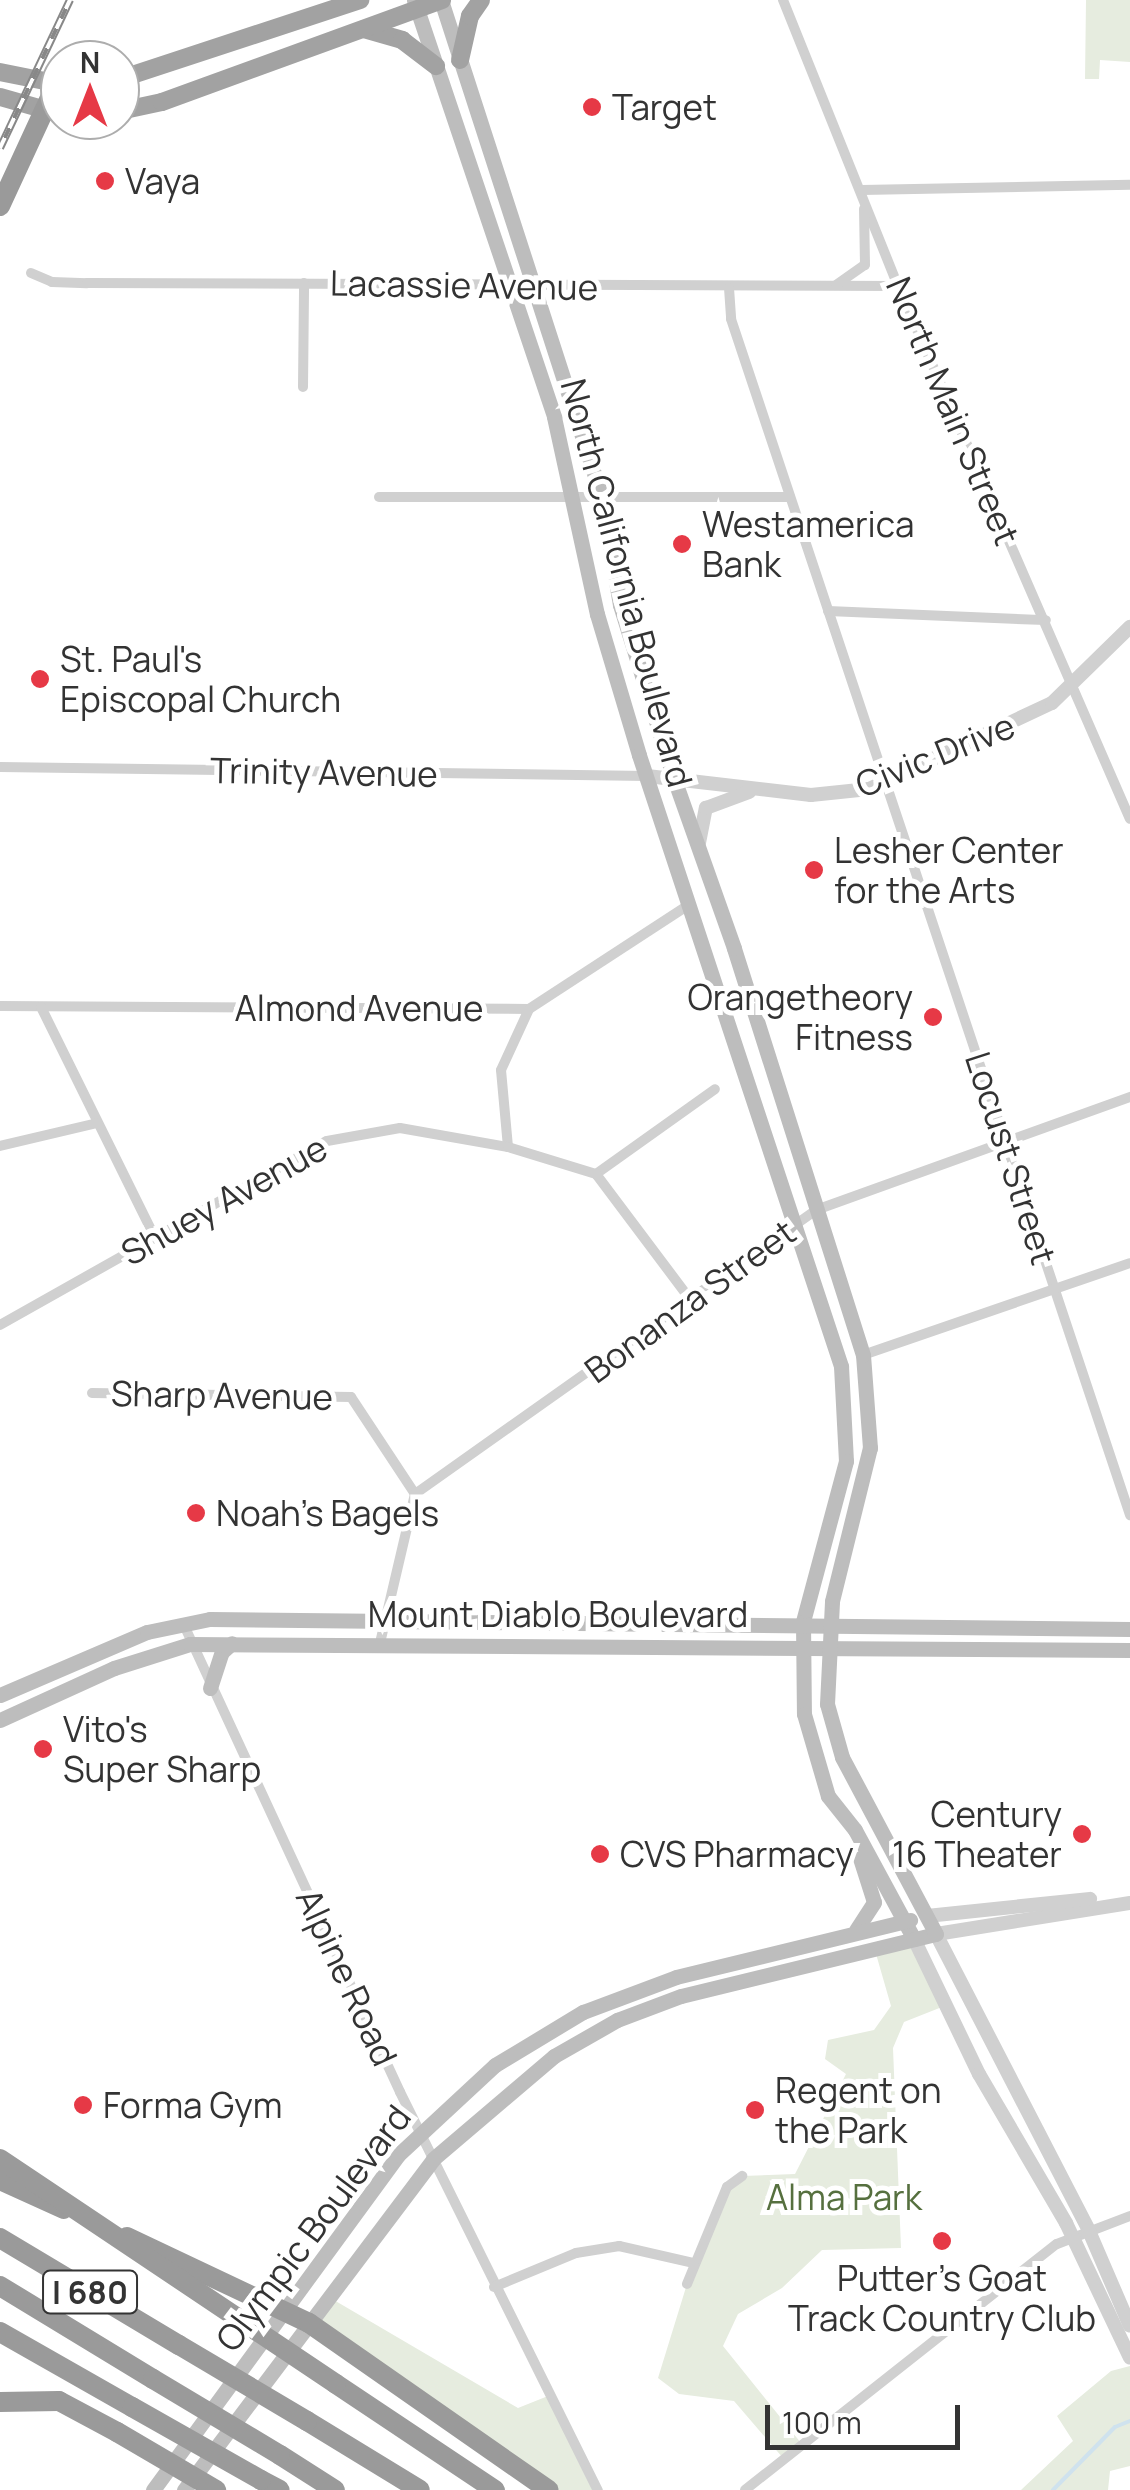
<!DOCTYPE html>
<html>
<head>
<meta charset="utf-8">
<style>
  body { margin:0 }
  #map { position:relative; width:1130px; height:2490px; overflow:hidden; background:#fff; font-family:Manrope,sans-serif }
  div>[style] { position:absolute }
  .green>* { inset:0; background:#e6ecdf }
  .stream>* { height:4px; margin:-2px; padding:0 2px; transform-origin:2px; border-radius:2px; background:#cfe2ee }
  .minor>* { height:10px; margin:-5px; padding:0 5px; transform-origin:5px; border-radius:5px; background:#d0d0d0 }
  .tertiary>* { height:14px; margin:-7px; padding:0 7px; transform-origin:7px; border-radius:7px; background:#d0d0d0 }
  .secondary>* { height:15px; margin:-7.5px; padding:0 7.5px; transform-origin:7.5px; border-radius:7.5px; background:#bdbdbd }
  .trunk>* { height:18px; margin:-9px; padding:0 9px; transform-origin:9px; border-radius:9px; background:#a2a2a2 }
  .motorway>* { height:20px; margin:-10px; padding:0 10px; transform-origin:10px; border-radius:10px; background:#9a9a9a }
  .rail>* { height:8px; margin-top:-4px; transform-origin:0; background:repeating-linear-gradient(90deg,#fff 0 11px,#888 0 22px); box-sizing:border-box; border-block:2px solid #888 }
  .motorway-bridge>* { height:20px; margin:-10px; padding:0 10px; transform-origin:10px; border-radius:10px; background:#9a9a9a }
  .dots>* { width:28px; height:28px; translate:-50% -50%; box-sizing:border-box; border:5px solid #fff; border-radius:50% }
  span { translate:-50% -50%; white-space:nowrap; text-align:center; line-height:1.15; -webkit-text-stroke:10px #fff; paint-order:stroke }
  .shield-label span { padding:2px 8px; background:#fff; border:2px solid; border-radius:8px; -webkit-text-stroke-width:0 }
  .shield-label { font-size:32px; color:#333; font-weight:700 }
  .poi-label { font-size:35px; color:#333 }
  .left { translate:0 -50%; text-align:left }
  .right { translate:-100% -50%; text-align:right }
  .street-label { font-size:35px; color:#333 }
  .park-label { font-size:35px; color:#56703f }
  .north { position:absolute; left:40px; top:40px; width:100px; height:100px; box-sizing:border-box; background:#fff; border:2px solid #adadad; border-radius:50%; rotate:0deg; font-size:28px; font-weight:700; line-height:40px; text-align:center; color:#333 }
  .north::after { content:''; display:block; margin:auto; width:35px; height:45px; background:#e63946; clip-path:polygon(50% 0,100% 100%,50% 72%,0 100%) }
  .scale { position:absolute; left:765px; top:2405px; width:195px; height:45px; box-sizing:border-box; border:5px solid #333; border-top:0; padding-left:12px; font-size:30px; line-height:35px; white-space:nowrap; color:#333; -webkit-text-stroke:8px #fff; paint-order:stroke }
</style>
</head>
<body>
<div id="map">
  <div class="green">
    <i style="clip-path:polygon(1086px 0,1130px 0,1130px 62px,1100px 60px,1099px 79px,1085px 79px)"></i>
    <i style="clip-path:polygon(914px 1939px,947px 2005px,904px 2022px,893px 2048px,901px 2248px,822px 2250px,782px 2288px,738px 2314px,723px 2346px,801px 2443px,783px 2458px,734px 2401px,679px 2394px,658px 2378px,687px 2284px,727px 2187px,742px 2176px,795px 2174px,846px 2074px,825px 2059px,828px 2040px,874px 2030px,891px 2006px,874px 1947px)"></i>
    <i style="clip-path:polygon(327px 2296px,518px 2408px,548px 2396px,598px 2490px,548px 2490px,309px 2323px)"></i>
    <i style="clip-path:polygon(1130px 2366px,1130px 2466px,1110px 2471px,1108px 2490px,1021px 2490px,1073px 2441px,1057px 2416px,1111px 2371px)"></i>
  </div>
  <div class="stream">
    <i style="left:1053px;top:2490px;width:88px;rotate:-45.5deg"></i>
    <i style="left:1115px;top:2427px;width:16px;rotate:-22deg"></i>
  </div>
  <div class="minor">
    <i style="left:783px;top:0;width:308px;rotate:68.1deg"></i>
    <i style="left:898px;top:286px;width:581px;rotate:66.48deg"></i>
    <i style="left:862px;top:190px;width:268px;rotate:-1.1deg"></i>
    <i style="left:31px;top:273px;width:23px;rotate:23deg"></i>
    <i style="left:52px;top:282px;width:35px;rotate:2deg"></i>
    <i style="left:87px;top:283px;width:811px;rotate:0.21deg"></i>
    <i style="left:836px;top:285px;width:35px;rotate:-35deg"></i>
    <i style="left:865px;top:265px;width:56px;rotate:-91deg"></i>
    <i style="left:729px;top:288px;width:31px;rotate:86deg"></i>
    <i style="left:731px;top:319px;width:1261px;rotate:71.55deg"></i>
    <i style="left:303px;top:387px;width:104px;rotate:-89.4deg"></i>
    <i style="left:379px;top:497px;width:411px"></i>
    <i style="left:828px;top:611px;width:218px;rotate:2.4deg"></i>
    <i style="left:0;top:767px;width:647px;rotate:0.8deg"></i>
    <i style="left:0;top:1006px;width:529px;rotate:0.32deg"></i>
    <i style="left:529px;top:1009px;width:189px;rotate:-33.1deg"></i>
    <i style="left:41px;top:1007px;width:255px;rotate:63.7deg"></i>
    <i style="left:0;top:1146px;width:100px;rotate:-13.3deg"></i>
    <i style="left:508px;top:1147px;width:77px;rotate:-95.2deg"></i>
    <i style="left:501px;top:1070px;width:67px;rotate:-65.3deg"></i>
    <i style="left:596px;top:1174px;width:146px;rotate:-35.5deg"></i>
    <i style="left:0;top:1325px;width:375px;rotate:-29.4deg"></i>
    <i style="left:327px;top:1141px;width:74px;rotate:-10.1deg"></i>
    <i style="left:400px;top:1128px;width:110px;rotate:10deg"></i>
    <i style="left:508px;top:1147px;width:92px;rotate:17.1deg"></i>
    <i style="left:596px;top:1174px;width:160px;rotate:53.1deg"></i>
    <i style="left:863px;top:1355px;width:282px;rotate:-19deg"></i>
    <i style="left:92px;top:1393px;width:259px;rotate:0.9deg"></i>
    <i style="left:351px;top:1397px;width:116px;rotate:56.6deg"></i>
    <i style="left:183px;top:1623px;width:517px;rotate:65.17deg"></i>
    <i style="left:400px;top:2092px;width:445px;rotate:63.6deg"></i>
    <i style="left:380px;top:1643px;width:153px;rotate:-76.8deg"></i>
    <i style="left:415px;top:1494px;width:491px;rotate:-35.3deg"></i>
    <i style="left:816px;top:1210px;width:334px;rotate:-19.8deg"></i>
    <i style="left:687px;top:2284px;width:105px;rotate:-67.6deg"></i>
    <i style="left:727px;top:2187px;width:19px;rotate:-36deg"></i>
    <i style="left:494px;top:2287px;width:89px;rotate:-22.5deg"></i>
    <i style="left:576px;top:2253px;width:44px;rotate:-9.2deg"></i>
    <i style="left:619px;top:2246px;width:77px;rotate:12.8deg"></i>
    <i style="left:745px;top:2490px;width:397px;rotate:-38.3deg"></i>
    <i style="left:1057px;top:2244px;width:78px;rotate:-21deg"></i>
  </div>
  <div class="tertiary">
    <i style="left:647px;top:776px;width:165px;rotate:6.6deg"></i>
    <i style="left:811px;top:795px;width:58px;rotate:-5.9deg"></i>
    <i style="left:869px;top:789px;width:202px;rotate:-25.2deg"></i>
    <i style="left:1052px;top:703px;width:109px;rotate:-44.3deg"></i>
    <i style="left:699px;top:843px;width:36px;rotate:-79deg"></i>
    <i style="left:706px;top:808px;width:46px;rotate:-20.4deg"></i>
    <i style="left:1130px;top:1903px;width:196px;rotate:170.9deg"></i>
    <i style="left:936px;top:1934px;width:334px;rotate:62.7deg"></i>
    <i style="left:1089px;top:2231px;width:103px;rotate:66.7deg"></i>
    <i style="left:927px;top:1916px;width:164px;rotate:-6deg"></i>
    <i style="left:914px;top:1939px;width:150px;rotate:64.3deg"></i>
    <i style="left:979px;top:2074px;width:173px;rotate:59.7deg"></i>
    <i style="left:1066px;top:2223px;width:149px;rotate:64.6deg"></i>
  </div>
  <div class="secondary">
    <i style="left:414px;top:0;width:440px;rotate:71.4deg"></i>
    <i style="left:554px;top:417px;width:202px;rotate:77.7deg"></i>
    <i style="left:597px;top:614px;width:147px;rotate:73.4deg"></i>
    <i style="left:639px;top:755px;width:644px;rotate:71.71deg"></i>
    <i style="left:841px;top:1366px;width:95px;rotate:87deg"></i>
    <i style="left:846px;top:1461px;width:167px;rotate:105deg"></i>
    <i style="left:803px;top:1622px;width:92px;rotate:89.4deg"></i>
    <i style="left:804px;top:1714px;width:85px;rotate:73.7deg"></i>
    <i style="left:828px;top:1796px;width:43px;rotate:51.5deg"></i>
    <i style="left:855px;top:1830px;width:124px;rotate:61.6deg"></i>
    <i style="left:210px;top:1688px;width:38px;rotate:-72deg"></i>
    <i style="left:222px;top:1652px;width:13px;rotate:-42deg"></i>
    <i style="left:0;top:1695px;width:160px;rotate:-23.2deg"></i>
    <i style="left:147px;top:1632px;width:64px;rotate:-11.7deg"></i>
    <i style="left:210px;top:1619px;width:920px;rotate:0.62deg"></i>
    <i style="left:0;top:1720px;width:125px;rotate:-24.5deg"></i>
    <i style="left:114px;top:1668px;width:80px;rotate:-17.5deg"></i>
    <i style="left:190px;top:1644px;width:940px;rotate:0.37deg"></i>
    <i style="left:856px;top:1930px;width:33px;rotate:-57deg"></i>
    <i style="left:874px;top:1902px;width:46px;rotate:-107.7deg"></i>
    <i style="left:153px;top:2490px;width:415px;rotate:-53.8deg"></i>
    <i style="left:398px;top:2155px;width:132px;rotate:-42.9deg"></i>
    <i style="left:495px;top:2065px;width:103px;rotate:-31.1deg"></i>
    <i style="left:583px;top:2012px;width:99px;rotate:-20.6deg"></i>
    <i style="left:676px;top:1977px;width:241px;rotate:-13.7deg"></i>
    <i style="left:184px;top:2490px;width:414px;rotate:-53deg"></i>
    <i style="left:433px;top:2159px;width:159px;rotate:-40.4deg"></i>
    <i style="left:554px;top:2056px;width:73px;rotate:-29.7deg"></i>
    <i style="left:617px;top:2020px;width:68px;rotate:-20.6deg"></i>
    <i style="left:681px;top:1996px;width:262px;rotate:-13.7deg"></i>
    <i style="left:936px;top:1934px;width:200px;rotate:-118deg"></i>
    <i style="left:842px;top:1757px;width:55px;rotate:-105.8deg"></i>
    <i style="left:827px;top:1704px;width:103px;rotate:-87.2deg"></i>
    <i style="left:832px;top:1601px;width:158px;rotate:-76.1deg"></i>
    <i style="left:870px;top:1448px;width:93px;rotate:-94.3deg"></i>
    <i style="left:863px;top:1355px;width:427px;rotate:-107.6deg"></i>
    <i style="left:734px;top:948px;width:182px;rotate:-109.5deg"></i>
    <i style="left:673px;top:776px;width:179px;rotate:-107.2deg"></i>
    <i style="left:620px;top:605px;width:109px;rotate:-99.5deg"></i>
    <i style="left:602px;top:498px;width:523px;rotate:-107.92deg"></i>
  </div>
  <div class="trunk">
    <i style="left:364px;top:29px;width:40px;rotate:16deg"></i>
    <i style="left:402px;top:40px;width:43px;rotate:37.4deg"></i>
    <i style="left:460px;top:60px;width:45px;rotate:-77.2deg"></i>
    <i style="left:470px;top:16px;width:19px;rotate:-55deg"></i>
    <i style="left:0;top:72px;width:61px;rotate:11.3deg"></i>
    <i style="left:120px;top:79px;width:253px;rotate:-18.2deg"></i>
    <i style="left:0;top:97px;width:62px;rotate:15.8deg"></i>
    <i style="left:120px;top:111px;width:43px;rotate:-12.1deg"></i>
    <i style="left:162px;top:102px;width:298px;rotate:-20deg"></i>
  </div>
  <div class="motorway">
    <i style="left:0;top:206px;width:133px;rotate:-65.2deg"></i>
    <i style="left:0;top:2180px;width:70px;rotate:24.4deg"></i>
    <i style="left:127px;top:2237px;width:201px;rotate:25.3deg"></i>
    <i style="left:309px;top:2323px;width:292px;rotate:34.9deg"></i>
    <i style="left:0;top:2238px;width:209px;rotate:30.9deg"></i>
    <i style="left:0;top:2286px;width:179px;rotate:31.3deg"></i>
    <i style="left:0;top:2332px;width:152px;rotate:29.6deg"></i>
    <i style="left:336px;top:2384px;width:191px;rotate:33.7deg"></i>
    <i style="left:0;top:2402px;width:59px;rotate:-1deg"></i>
    <i style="left:59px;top:2401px;width:66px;rotate:28.1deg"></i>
    <i style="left:307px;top:2421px;width:132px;rotate:31.4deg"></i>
    <i style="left:280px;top:2455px;width:65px;rotate:32.5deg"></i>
    <i style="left:261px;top:2480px;width:21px;rotate:28deg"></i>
  </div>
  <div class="rail">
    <i style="left:0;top:148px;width:164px;rotate:-64.7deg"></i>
  </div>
  <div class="motorway-bridge">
    <i style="left:0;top:2159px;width:404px;rotate:33.8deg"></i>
    <i style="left:179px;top:2345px;width:149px;rotate:30.7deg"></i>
    <i style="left:153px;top:2379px;width:148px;rotate:30.9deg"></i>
    <i style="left:132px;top:2407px;width:148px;rotate:29.5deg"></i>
    <i style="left:117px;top:2432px;width:115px;rotate:30.4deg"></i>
  </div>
  <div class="dots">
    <i style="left:592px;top:107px;background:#e63946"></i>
    <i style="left:105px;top:181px;background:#e63946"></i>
    <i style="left:682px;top:544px;background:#e63946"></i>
    <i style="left:40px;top:679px;background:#e63946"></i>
    <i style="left:814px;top:870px;background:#e63946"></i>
    <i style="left:933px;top:1017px;background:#e63946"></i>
    <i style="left:196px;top:1513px;background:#e63946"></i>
    <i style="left:43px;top:1749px;background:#e63946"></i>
    <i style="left:1082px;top:1834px;background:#e63946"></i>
    <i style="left:600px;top:1854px;background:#e63946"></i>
    <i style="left:83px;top:2105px;background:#e63946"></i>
    <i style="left:755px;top:2110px;background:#e63946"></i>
    <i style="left:942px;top:2241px;background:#e63946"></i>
  </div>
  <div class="shield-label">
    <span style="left:90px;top:2292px">I 680</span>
  </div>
  <div class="poi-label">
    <span class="left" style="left:612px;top:107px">Target</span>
    <span class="left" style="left:125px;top:181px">Vaya</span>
    <span class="left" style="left:702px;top:544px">Westamerica<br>Bank</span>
    <span class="left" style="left:60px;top:679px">St. Paul's<br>Episcopal Church</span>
    <span class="left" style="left:834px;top:870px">Lesher Center<br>for the Arts</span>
    <span class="right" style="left:913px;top:1017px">Orangetheory<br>Fitness</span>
    <span class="left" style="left:216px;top:1513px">Noah's Bagels</span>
    <span class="left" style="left:63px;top:1749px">Vito's<br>Super Sharp</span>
    <span class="right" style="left:1062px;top:1834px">Century<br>16 Theater</span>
    <span class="left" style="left:620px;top:1854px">CVS Pharmacy</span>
    <span class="left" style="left:775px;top:2110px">Regent on<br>the Park</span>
    <span class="left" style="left:103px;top:2105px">Forma Gym</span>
    <span style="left:942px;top:2298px">Putter's Goat<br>Track Country Club</span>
  </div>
  <div class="street-label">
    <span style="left:464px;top:285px;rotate:1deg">Lacassie Avenue</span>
    <span style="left:953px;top:411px;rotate:67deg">North Main Street</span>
    <span style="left:627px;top:583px;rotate:75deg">North California Boulevard</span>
    <span style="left:935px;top:755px;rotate:-22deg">Civic Drive</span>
    <span style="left:324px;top:772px;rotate:1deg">Trinity Avenue</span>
    <span style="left:359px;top:1008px">Almond Avenue</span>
    <span style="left:1011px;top:1158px;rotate:72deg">Locust Street</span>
    <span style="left:224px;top:1200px;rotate:-29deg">Shuey Avenue</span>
    <span style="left:690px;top:1301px;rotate:-36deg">Bonanza Street</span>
    <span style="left:222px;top:1395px;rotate:1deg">Sharp Avenue</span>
    <span style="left:558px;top:1614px">Mount Diablo Boulevard</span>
    <span style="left:347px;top:1977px;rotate:65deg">Alpine Road</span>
    <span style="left:313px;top:2228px;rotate:-53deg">Olympic Boulevard</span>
  </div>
  <div class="park-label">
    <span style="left:844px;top:2197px">Alma Park</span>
  </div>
  <div class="north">N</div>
  <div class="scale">100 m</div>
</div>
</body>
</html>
